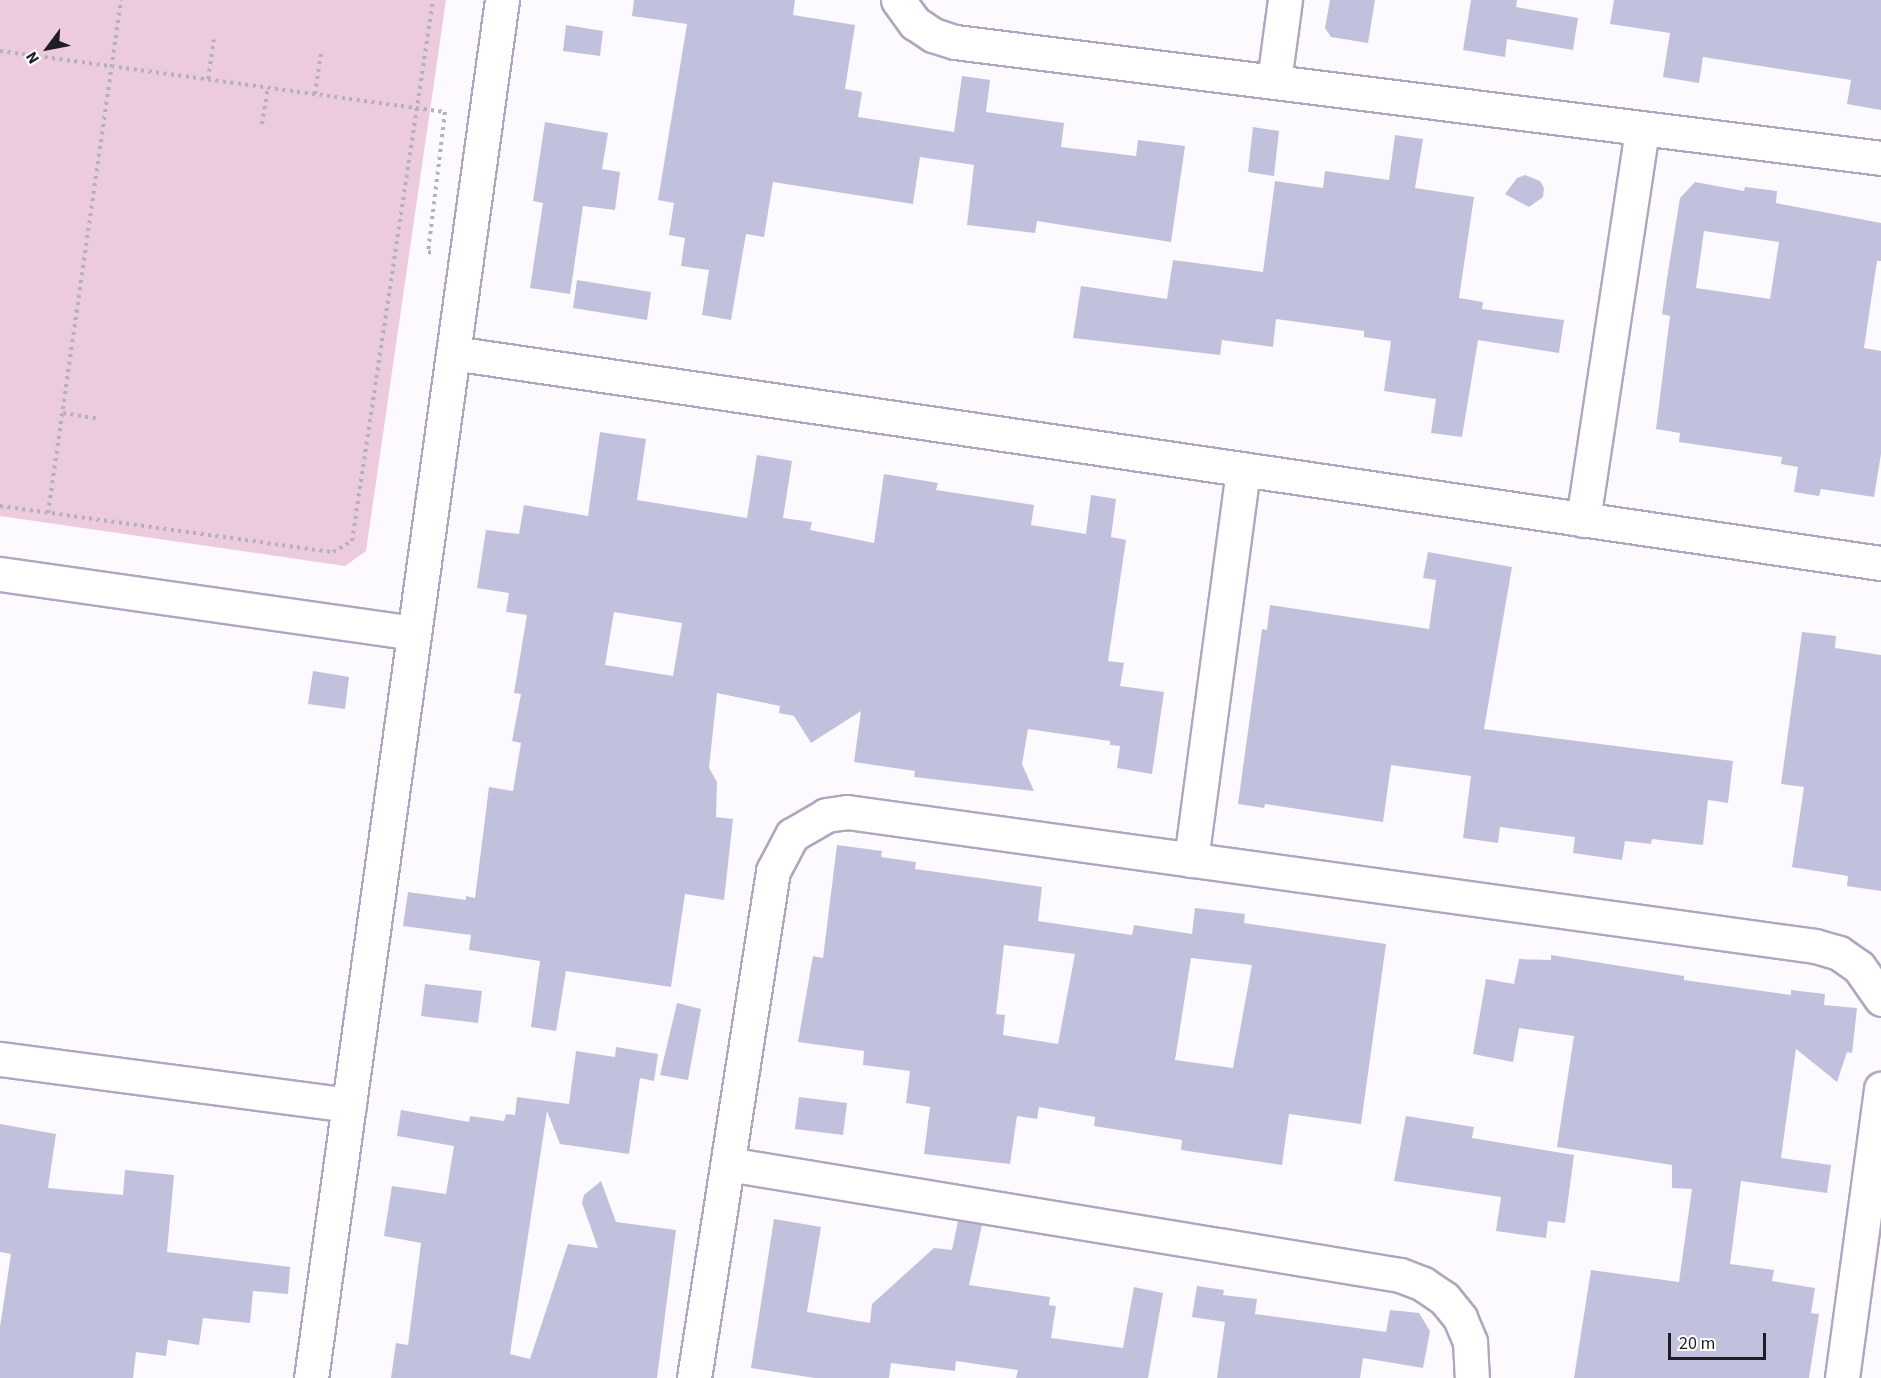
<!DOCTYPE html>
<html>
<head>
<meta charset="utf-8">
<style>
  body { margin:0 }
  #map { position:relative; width:1881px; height:1378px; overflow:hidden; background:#fcfaff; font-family:"Source Sans 3",sans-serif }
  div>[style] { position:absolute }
  .green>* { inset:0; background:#eccbdf }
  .building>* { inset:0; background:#c2c1dd }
  .path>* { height:4px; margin-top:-2px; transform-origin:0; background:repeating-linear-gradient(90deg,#b4b1b8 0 3px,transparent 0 7.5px) }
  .roads { filter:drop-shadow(2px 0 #b1a6c0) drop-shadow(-2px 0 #b1a6c0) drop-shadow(0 2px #b1a6c0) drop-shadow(0 -2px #b1a6c0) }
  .minor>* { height:33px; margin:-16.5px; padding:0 16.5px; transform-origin:16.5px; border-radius:16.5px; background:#fff }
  span { translate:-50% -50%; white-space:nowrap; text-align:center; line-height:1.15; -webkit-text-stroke:4.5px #fff; paint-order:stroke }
  .north { position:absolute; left:18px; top:18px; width:60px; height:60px; -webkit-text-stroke:4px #fff; paint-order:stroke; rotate:238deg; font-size:16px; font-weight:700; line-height:24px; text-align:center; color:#201c26 }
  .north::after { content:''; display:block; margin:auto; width:21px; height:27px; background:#201c26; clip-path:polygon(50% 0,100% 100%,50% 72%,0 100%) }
  .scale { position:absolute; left:1668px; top:1333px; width:98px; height:27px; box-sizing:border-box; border:3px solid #201c26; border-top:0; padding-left:8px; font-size:18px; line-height:21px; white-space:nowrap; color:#201c26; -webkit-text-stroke:4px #fff; paint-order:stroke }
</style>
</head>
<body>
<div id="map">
  <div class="green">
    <i style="clip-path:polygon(0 0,446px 0,366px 551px,345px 566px,0 516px)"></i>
  </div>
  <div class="building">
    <i style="clip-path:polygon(634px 0,795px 0,793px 15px,855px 25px,845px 89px,862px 92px,858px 117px,954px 132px,962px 76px,990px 80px,986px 112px,1064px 123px,1061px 147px,1136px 156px,1138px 140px,1185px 146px,1171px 242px,1037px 221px,1035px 233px,967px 225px,974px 165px,920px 157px,913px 204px,773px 182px,764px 237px,746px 234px,731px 320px,702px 315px,709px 270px,681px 266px,685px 238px,669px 235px,674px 203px,658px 200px,687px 24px,632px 16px)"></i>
    <i style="clip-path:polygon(1330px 0,1375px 0,1368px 43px,1331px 37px,1325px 28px)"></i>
    <i style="clip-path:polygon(1471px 0,1517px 0,1516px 7px,1578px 18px,1573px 50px,1507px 39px,1505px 57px,1463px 50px)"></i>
    <i style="clip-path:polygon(1614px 0,1881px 0,1881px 110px,1847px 104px,1851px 80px,1703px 57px,1699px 83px,1663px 77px,1670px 33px,1610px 24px)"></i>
    <i style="clip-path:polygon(566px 25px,603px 31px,600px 56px,563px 51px)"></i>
    <i style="clip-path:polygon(545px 122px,608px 133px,602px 169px,620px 172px,615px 210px,583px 206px,570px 294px,530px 288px,543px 203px,533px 201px)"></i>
    <i style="clip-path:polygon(1253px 127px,1279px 131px,1274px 176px,1248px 172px)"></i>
    <i style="clip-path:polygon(1395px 135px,1423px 139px,1415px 188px,1474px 197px,1459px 298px,1483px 302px,1482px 309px,1564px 320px,1559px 353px,1478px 340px,1462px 437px,1431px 433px,1436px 399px,1384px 391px,1391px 341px,1364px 337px,1364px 331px,1276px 319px,1273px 347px,1222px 340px,1220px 355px,1073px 338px,1081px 286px,1167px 299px,1173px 260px,1263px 272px,1275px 181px,1323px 188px,1325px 171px,1389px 180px)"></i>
    <i style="clip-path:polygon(1525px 175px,1540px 181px,1544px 188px,1543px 197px,1529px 207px,1505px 194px,1517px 178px)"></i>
    <i style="clip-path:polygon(evenodd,1695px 182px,1744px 191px,1745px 187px,1777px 191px,1776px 203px,1881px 223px,1881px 261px,1877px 261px,1864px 348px,1881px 351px,1881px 454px,1874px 497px,1821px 489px,1819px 496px,1794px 492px,1798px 467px,1781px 464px,1782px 457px,1679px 442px,1680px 433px,1656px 429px,1670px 316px,1662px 314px,1668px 272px,1680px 198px,1695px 182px,1704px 231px,1779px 242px,1770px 299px,1696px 288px,1704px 231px)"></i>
    <i style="clip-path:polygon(577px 280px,651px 292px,647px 320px,573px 308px)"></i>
    <i style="clip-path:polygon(evenodd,600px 432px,646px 439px,637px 500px,747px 518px,757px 455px,792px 461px,783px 518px,812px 522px,810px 530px,874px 543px,884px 474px,938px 483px,936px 490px,1034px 505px,1031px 525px,1086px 534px,1091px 495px,1116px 499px,1111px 537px,1126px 540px,1108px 661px,1124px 663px,1120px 686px,1164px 692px,1152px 774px,1117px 768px,1120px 746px,1110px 745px,1110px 741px,1028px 729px,1022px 764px,1034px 791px,914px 777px,915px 771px,854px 762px,861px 711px,811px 743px,794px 716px,779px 713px,780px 706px,717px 693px,709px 768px,717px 782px,716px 817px,733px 819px,724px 900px,685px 894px,671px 987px,566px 971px,556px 1031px,531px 1027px,540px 961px,469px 950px,471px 935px,403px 926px,408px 892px,466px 900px,466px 896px,475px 898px,489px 787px,513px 791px,521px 743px,512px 741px,521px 694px,514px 693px,527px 615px,506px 612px,509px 593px,477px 588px,486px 530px,519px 534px,524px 505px,588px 516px,600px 432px,614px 612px,682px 623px,673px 676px,605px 665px,614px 612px)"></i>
    <i style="clip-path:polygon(1428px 552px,1512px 567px,1484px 729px,1733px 761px,1728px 803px,1708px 800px,1703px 845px,1652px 839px,1651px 844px,1625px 841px,1622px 860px,1573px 853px,1575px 837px,1500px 827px,1498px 843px,1463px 838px,1471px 776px,1391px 765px,1383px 822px,1265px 804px,1264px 808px,1238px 804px,1262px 629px,1267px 630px,1270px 605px,1429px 629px,1436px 580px,1423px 578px)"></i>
    <i style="clip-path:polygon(1802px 632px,1836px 636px,1835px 648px,1881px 655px,1881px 891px,1847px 886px,1848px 876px,1792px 867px,1804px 787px,1781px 784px)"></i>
    <i style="clip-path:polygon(313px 671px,349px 677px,345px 709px,308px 704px)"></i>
    <i style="clip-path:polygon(evenodd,837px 845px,882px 851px,881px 857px,916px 862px,915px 869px,1042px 887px,1038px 921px,1132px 935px,1134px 925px,1192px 934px,1195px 908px,1245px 914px,1244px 923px,1386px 944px,1361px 1124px,1289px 1114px,1282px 1165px,1181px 1150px,1182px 1140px,1094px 1126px,1095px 1117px,1039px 1107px,1037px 1119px,1017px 1116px,1010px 1164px,924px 1154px,930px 1107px,906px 1103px,910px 1071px,863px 1065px,864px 1051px,798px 1042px,813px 956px,823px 958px,837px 845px,1004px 945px,1075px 954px,1058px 1044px,1003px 1035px,1005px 1015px,996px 1014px,1004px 945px,837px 845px,1191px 958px,1252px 965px,1233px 1068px,1175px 1060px,1191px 958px)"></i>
    <i style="clip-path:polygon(1551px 955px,1684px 976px,1684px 980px,1791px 995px,1791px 990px,1825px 994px,1824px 1005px,1857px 1008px,1852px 1053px,1847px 1052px,1837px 1082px,1796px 1049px,1781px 1158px,1831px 1165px,1827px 1193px,1741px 1181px,1730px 1264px,1774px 1270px,1772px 1281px,1815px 1288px,1811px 1313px,1819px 1314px,1809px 1378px,1574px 1378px,1591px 1270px,1679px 1282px,1692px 1189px,1672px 1188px,1672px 1165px,1557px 1147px,1574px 1036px,1519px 1028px,1513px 1062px,1473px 1054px,1486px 979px,1514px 984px,1519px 959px,1551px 960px)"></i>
    <i style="clip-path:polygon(425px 984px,482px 991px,478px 1023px,421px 1016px)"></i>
    <i style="clip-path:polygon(677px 1003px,701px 1009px,688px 1080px,660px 1075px)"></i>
    <i style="clip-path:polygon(616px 1047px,658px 1054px,654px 1081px,640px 1078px,629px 1154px,560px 1144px,547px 1111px,510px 1354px,530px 1359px,568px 1244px,598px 1248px,582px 1203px,584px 1195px,601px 1181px,616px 1222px,676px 1230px,657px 1378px,391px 1378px,396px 1343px,408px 1345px,421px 1243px,384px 1236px,392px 1186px,446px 1194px,454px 1146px,397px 1136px,401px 1110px,469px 1122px,470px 1116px,504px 1121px,506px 1114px,515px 1115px,517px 1097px,569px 1104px,576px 1051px,615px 1057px)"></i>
    <i style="clip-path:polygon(799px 1097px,847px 1103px,843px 1135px,795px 1129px)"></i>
    <i style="clip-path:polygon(1406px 1116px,1474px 1127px,1472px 1138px,1574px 1155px,1565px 1223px,1548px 1221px,1546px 1238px,1496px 1231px,1501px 1197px,1394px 1181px)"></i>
    <i style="clip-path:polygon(0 1124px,56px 1134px,48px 1188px,123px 1195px,125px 1170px,174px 1175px,167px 1252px,290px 1267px,288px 1294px,253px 1291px,250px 1323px,203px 1318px,199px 1345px,168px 1340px,166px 1356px,136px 1352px,133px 1378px,0 1378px,0 1327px,11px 1254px,0 1252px)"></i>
    <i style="clip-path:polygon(774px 1219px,821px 1227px,807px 1312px,870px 1323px,872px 1304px,934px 1248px,952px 1250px,958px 1221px,982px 1225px,969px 1285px,1050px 1297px,1049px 1305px,1056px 1306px,1051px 1338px,1123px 1348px,1134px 1287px,1163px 1293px,1148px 1378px,1016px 1378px,1018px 1370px,956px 1361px,955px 1371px,891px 1363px,889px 1378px,815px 1378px,751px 1368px)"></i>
    <i style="clip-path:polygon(1197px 1286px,1224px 1290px,1223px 1295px,1257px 1299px,1255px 1314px,1386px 1332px,1390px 1310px,1419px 1313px,1430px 1331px,1423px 1368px,1363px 1358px,1360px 1378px,1217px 1378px,1225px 1322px,1192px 1317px)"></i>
  </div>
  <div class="path">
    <i style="left:0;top:51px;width:449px;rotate:7.8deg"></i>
    <i style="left:445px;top:112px;width:141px;rotate:96.9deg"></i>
    <i style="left:428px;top:252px;width:6px;rotate:9deg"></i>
    <i style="left:208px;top:79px;width:40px;rotate:-81.5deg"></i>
    <i style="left:315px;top:94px;width:41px;rotate:-81.7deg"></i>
    <i style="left:262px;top:124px;width:36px;rotate:-81deg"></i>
    <i style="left:63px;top:413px;width:33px;rotate:9deg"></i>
    <i style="left:0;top:506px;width:336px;rotate:7.9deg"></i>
    <i style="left:333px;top:552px;width:22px;rotate:-30deg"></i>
    <i style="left:352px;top:541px;width:547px;rotate:-81.48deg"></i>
    <i style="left:48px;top:513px;width:518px;rotate:-81.9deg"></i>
  </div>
  <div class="roads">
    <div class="minor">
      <i style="left:898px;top:0;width:29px;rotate:54deg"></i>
      <i style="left:915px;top:23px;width:22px;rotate:34deg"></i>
      <i style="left:933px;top:35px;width:23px;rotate:18deg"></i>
      <i style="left:955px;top:42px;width:933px;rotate:7.14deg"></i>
      <i style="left:1274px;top:81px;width:82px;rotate:-82.3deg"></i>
      <i style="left:453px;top:353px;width:1443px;rotate:8.37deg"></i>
      <i style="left:1583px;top:520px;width:396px;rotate:-81.4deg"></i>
      <i style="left:0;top:574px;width:418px;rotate:8.1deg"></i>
      <i style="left:1191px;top:860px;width:394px;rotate:-82.4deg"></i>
      <i style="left:0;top:1059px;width:352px;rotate:7.5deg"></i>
      <i style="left:728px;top:1164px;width:681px;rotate:9.38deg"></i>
      <i style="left:1400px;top:1275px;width:25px;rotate:21deg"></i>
      <i style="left:1423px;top:1284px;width:25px;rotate:34deg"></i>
      <i style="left:1444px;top:1298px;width:26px;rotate:51deg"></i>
      <i style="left:1460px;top:1318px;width:26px;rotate:67deg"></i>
      <i style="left:1470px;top:1342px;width:36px;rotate:87deg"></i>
      <i style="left:311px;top:1378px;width:1391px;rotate:-82.11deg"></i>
      <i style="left:694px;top:1378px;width:513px;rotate:-81.14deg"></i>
      <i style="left:773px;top:871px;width:41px;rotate:-62.2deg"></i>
      <i style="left:792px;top:835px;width:39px;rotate:-30deg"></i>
      <i style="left:826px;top:815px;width:21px;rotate:-8deg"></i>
      <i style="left:847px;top:812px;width:977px;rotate:7.88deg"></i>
      <i style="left:1815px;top:946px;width:25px;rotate:16deg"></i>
      <i style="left:1839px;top:953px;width:24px;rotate:35deg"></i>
      <i style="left:1859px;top:967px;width:39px;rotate:55deg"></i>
      <i style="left:1842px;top:1378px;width:292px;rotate:-82.3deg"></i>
    </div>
  </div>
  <div class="north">N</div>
  <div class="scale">20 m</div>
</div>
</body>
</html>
